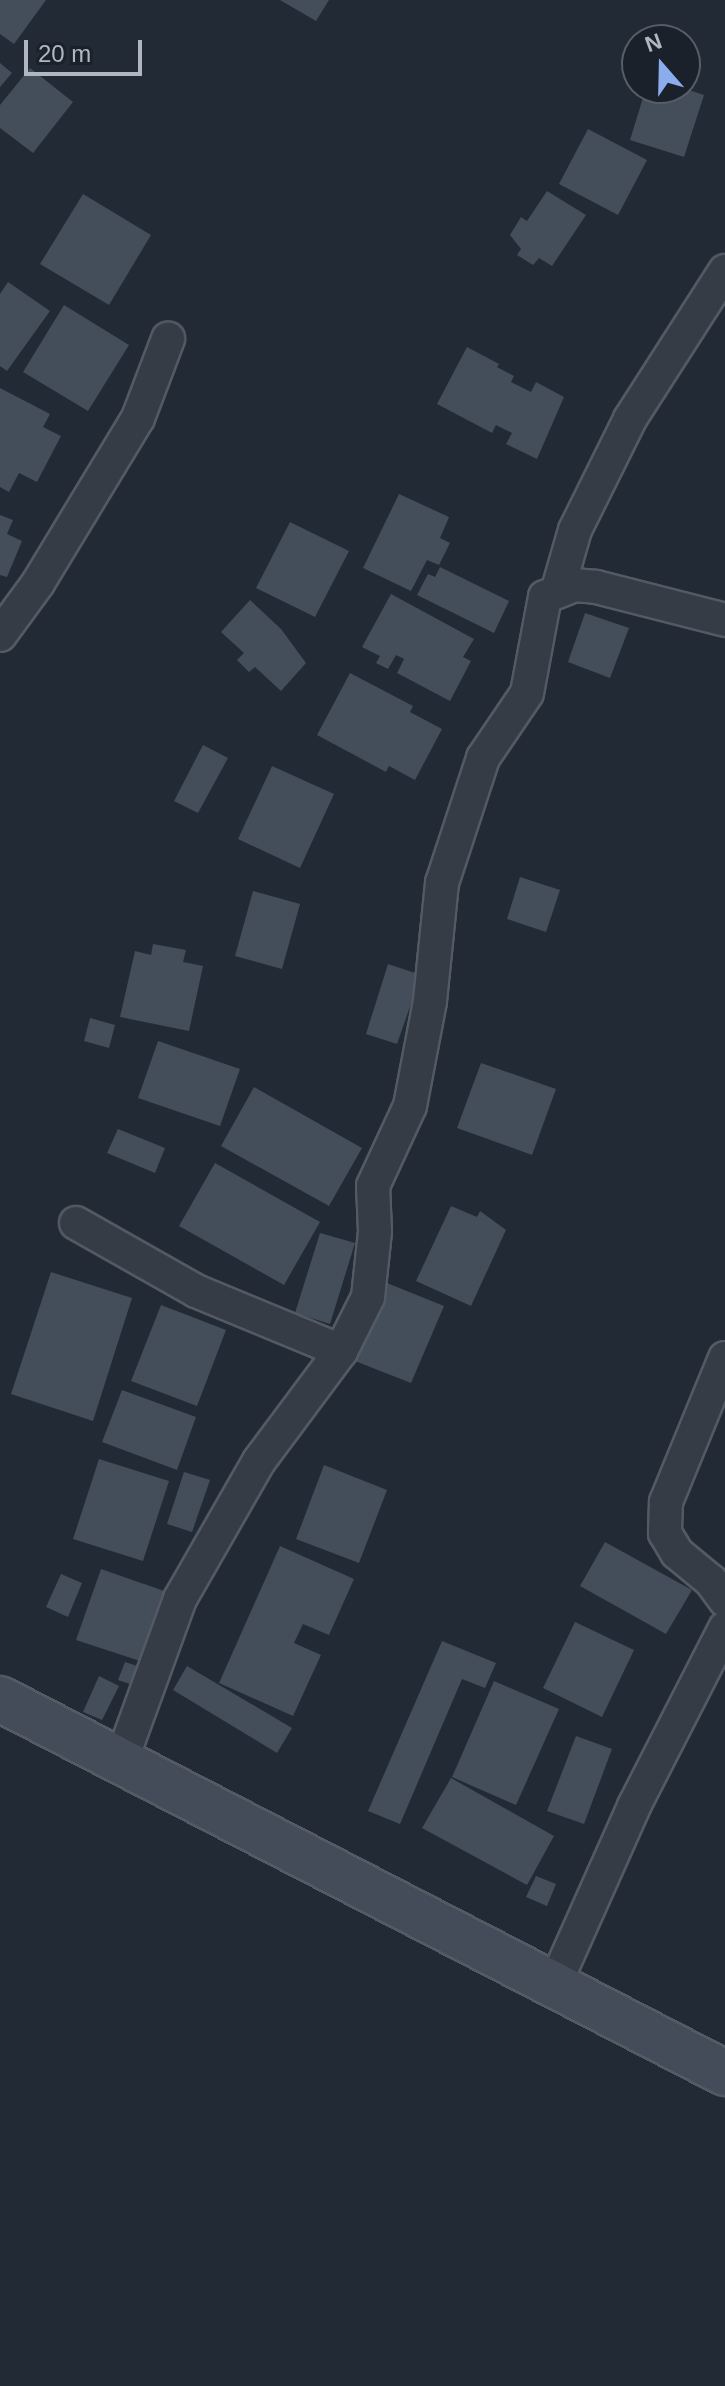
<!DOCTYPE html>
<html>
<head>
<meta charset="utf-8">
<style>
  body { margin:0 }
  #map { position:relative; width:725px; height:2386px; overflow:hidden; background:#222a35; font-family:Helvetica,sans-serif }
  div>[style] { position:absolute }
  .building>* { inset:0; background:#444d5a }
  .roads { filter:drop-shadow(2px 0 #535a64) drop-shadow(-2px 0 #535a64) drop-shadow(0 2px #535a64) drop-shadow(0 -2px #535a64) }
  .minor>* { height:32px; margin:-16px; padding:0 16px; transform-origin:16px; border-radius:16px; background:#363c46 }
  .secondary>* { height:44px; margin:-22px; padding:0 22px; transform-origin:22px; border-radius:22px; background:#444b59 }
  span { translate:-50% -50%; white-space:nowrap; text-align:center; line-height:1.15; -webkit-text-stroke:7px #1b212b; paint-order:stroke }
  .north { position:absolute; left:621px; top:24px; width:80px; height:80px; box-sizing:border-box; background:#1b212b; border:2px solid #575d68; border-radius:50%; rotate:340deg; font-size:22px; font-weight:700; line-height:32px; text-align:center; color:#b0b7c3 }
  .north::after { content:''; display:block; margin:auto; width:28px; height:36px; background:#8baded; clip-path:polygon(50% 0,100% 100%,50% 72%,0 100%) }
  .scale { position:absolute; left:24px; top:40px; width:118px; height:36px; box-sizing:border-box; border:4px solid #b0b7c3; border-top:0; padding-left:10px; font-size:24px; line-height:28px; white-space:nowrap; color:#b0b7c3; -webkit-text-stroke:6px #1b212b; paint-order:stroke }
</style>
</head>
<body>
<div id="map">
  <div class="building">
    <i style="clip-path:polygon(0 0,46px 0,14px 44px,0 34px)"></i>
    <i style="clip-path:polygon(280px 0,329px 0,316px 21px)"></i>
    <i style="clip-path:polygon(0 63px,12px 73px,0 87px)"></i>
    <i style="clip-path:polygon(30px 68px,73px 102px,33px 153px,0 128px,0 105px)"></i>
    <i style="clip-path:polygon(646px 88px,683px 88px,704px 95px,684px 157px,630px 140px)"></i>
    <i style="clip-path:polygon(588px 129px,647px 160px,618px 215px,559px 184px)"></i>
    <i style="clip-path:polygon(547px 191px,586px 215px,552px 266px,539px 258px,533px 265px,517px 255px,521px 249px,510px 235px,521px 217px,527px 221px)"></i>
    <i style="clip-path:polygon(83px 194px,151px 235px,109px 305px,40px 264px)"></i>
    <i style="clip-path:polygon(8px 282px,50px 311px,7px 371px,0 366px,0 294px)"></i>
    <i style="clip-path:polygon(64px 305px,129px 345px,88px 411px,23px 372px)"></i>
    <i style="clip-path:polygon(467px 347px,499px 364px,497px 367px,514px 376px,511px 382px,531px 392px,536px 382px,564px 397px,537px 459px,506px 444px,512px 433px,496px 425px,492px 433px,437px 404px)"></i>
    <i style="clip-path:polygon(0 388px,50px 414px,43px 427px,61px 436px,37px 482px,19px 473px,9px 492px,0 487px)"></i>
    <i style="clip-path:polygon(399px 494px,449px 517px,440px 538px,450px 543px,439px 565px,427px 560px,411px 591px,363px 568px)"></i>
    <i style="clip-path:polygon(0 515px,13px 520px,7px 534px,22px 541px,7px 577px,0 575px)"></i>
    <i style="clip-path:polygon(290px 522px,349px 551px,315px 617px,256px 588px)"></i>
    <i style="clip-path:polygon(440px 567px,509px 601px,494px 633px,417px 595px,428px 574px,435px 577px)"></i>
    <i style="clip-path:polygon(391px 594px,474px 639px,463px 657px,471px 661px,450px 701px,397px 673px,404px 659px,396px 655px,388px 669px,376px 663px,380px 656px,362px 647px)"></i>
    <i style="clip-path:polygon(250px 600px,281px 629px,306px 663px,281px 691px,255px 667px,249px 672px,237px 660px,244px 653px,221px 632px)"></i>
    <i style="clip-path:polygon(585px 613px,629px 628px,610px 678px,568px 662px)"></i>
    <i style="clip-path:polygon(350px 673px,413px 706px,410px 712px,442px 729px,415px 780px,389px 766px,386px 772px,317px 735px)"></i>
    <i style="clip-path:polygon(203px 745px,228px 758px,198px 813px,174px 801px)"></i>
    <i style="clip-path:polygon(272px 766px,334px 794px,300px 868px,238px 839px)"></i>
    <i style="clip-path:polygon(520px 877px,560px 890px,546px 932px,507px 919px)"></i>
    <i style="clip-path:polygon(253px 891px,300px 904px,282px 969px,235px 956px)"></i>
    <i style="clip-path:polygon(153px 944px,186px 950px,183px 962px,203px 966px,189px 1031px,120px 1017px,135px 951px,151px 955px)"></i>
    <i style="clip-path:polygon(388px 964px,421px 975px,397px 1044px,366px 1034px)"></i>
    <i style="clip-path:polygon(90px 1018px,115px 1025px,109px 1048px,84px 1041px)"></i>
    <i style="clip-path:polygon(158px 1041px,240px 1069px,220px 1126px,138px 1098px)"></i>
    <i style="clip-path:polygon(481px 1063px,556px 1089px,532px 1155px,457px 1128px)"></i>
    <i style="clip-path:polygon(254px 1087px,362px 1148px,329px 1206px,221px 1146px)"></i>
    <i style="clip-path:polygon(118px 1129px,165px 1148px,155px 1173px,107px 1153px)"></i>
    <i style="clip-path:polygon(215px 1163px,320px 1222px,284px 1285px,179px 1226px)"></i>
    <i style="clip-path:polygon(451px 1206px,477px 1217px,480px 1211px,506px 1230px,471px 1306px,416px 1281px)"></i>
    <i style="clip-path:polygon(320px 1233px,355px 1243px,330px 1324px,295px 1313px)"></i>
    <i style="clip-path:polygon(51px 1272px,132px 1298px,93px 1421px,11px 1394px)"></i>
    <i style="clip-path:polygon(387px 1283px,444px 1306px,411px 1383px,355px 1361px)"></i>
    <i style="clip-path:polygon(161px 1305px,226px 1330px,197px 1406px,131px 1381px)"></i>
    <i style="clip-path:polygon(122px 1390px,196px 1417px,177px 1470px,102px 1442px)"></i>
    <i style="clip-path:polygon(99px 1459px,169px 1481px,143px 1561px,73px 1539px)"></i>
    <i style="clip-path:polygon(324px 1465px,387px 1490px,359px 1563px,296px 1539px)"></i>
    <i style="clip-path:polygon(184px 1472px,210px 1480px,192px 1532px,167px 1524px)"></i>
    <i style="clip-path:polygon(605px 1542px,692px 1590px,666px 1634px,580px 1586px)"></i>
    <i style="clip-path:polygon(280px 1546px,354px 1579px,329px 1635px,303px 1624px,294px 1643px,321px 1655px,293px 1716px,219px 1683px)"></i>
    <i style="clip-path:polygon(101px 1569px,167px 1592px,143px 1662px,76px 1640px)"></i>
    <i style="clip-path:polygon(61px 1574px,82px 1583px,68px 1617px,46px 1607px)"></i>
    <i style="clip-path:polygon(575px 1622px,634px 1650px,602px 1717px,543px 1688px)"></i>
    <i style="clip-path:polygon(442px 1641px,496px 1663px,485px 1688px,462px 1679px,400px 1824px,368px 1811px)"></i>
    <i style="clip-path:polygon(125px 1662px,146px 1669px,139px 1687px,118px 1680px)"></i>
    <i style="clip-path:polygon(187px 1666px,292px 1728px,277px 1753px,173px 1690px)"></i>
    <i style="clip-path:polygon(99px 1676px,119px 1686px,102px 1720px,83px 1712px)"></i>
    <i style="clip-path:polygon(494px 1681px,559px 1709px,516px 1805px,452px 1777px)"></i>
    <i style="clip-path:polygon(576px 1736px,612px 1749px,584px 1824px,547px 1811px)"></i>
    <i style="clip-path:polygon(451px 1778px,554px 1836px,527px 1885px,422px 1828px)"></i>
    <i style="clip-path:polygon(536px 1876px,556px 1884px,547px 1906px,526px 1897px)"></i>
  </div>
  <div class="roads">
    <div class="minor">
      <i style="left:558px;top:589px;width:61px;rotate:-73.9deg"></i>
      <i style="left:575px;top:530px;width:124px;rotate:-63.6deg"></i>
      <i style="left:630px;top:419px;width:176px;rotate:-57.3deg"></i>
      <i style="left:0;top:635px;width:64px;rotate:-53.8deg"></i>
      <i style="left:38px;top:583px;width:193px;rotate:-58.8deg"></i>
      <i style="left:138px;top:418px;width:85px;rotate:-69.2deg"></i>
      <i style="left:76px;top:1223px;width:138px;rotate:29.5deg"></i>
      <i style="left:196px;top:1291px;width:157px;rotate:22.5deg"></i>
      <i style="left:341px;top:1351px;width:137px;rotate:126.7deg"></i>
      <i style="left:259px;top:1461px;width:159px;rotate:119.8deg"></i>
      <i style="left:180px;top:1599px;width:176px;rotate:110deg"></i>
      <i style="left:341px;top:1351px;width:60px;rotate:-63.4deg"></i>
      <i style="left:368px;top:1297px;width:66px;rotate:-83.9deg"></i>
      <i style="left:375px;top:1231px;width:45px;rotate:-92.5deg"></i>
      <i style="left:373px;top:1186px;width:88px;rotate:-65.2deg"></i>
      <i style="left:410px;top:1106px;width:107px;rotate:-79.2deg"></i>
      <i style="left:430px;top:1001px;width:119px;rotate:-84.2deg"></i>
      <i style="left:442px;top:883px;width:132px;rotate:-71.8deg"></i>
      <i style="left:483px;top:758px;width:78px;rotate:-55.9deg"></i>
      <i style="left:527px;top:693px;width:98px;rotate:-79.4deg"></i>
      <i style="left:545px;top:597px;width:31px;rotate:-22deg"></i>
      <i style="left:574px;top:585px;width:22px;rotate:5deg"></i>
      <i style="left:596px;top:587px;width:133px;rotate:14.3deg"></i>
      <i style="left:725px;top:1358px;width:156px;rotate:112.3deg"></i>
      <i style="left:666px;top:1502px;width:31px;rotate:92deg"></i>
      <i style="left:665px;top:1533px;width:23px;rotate:59deg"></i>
      <i style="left:677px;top:1553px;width:44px;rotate:39.5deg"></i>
      <i style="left:711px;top:1581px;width:24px;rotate:54deg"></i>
      <i style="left:554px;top:1986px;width:197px;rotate:-66deg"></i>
      <i style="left:634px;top:1806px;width:200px;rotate:-62.9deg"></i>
    </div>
    <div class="secondary">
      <i style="left:0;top:1699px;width:816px;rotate:27.29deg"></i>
    </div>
  </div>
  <div class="north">N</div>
  <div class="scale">20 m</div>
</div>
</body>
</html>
